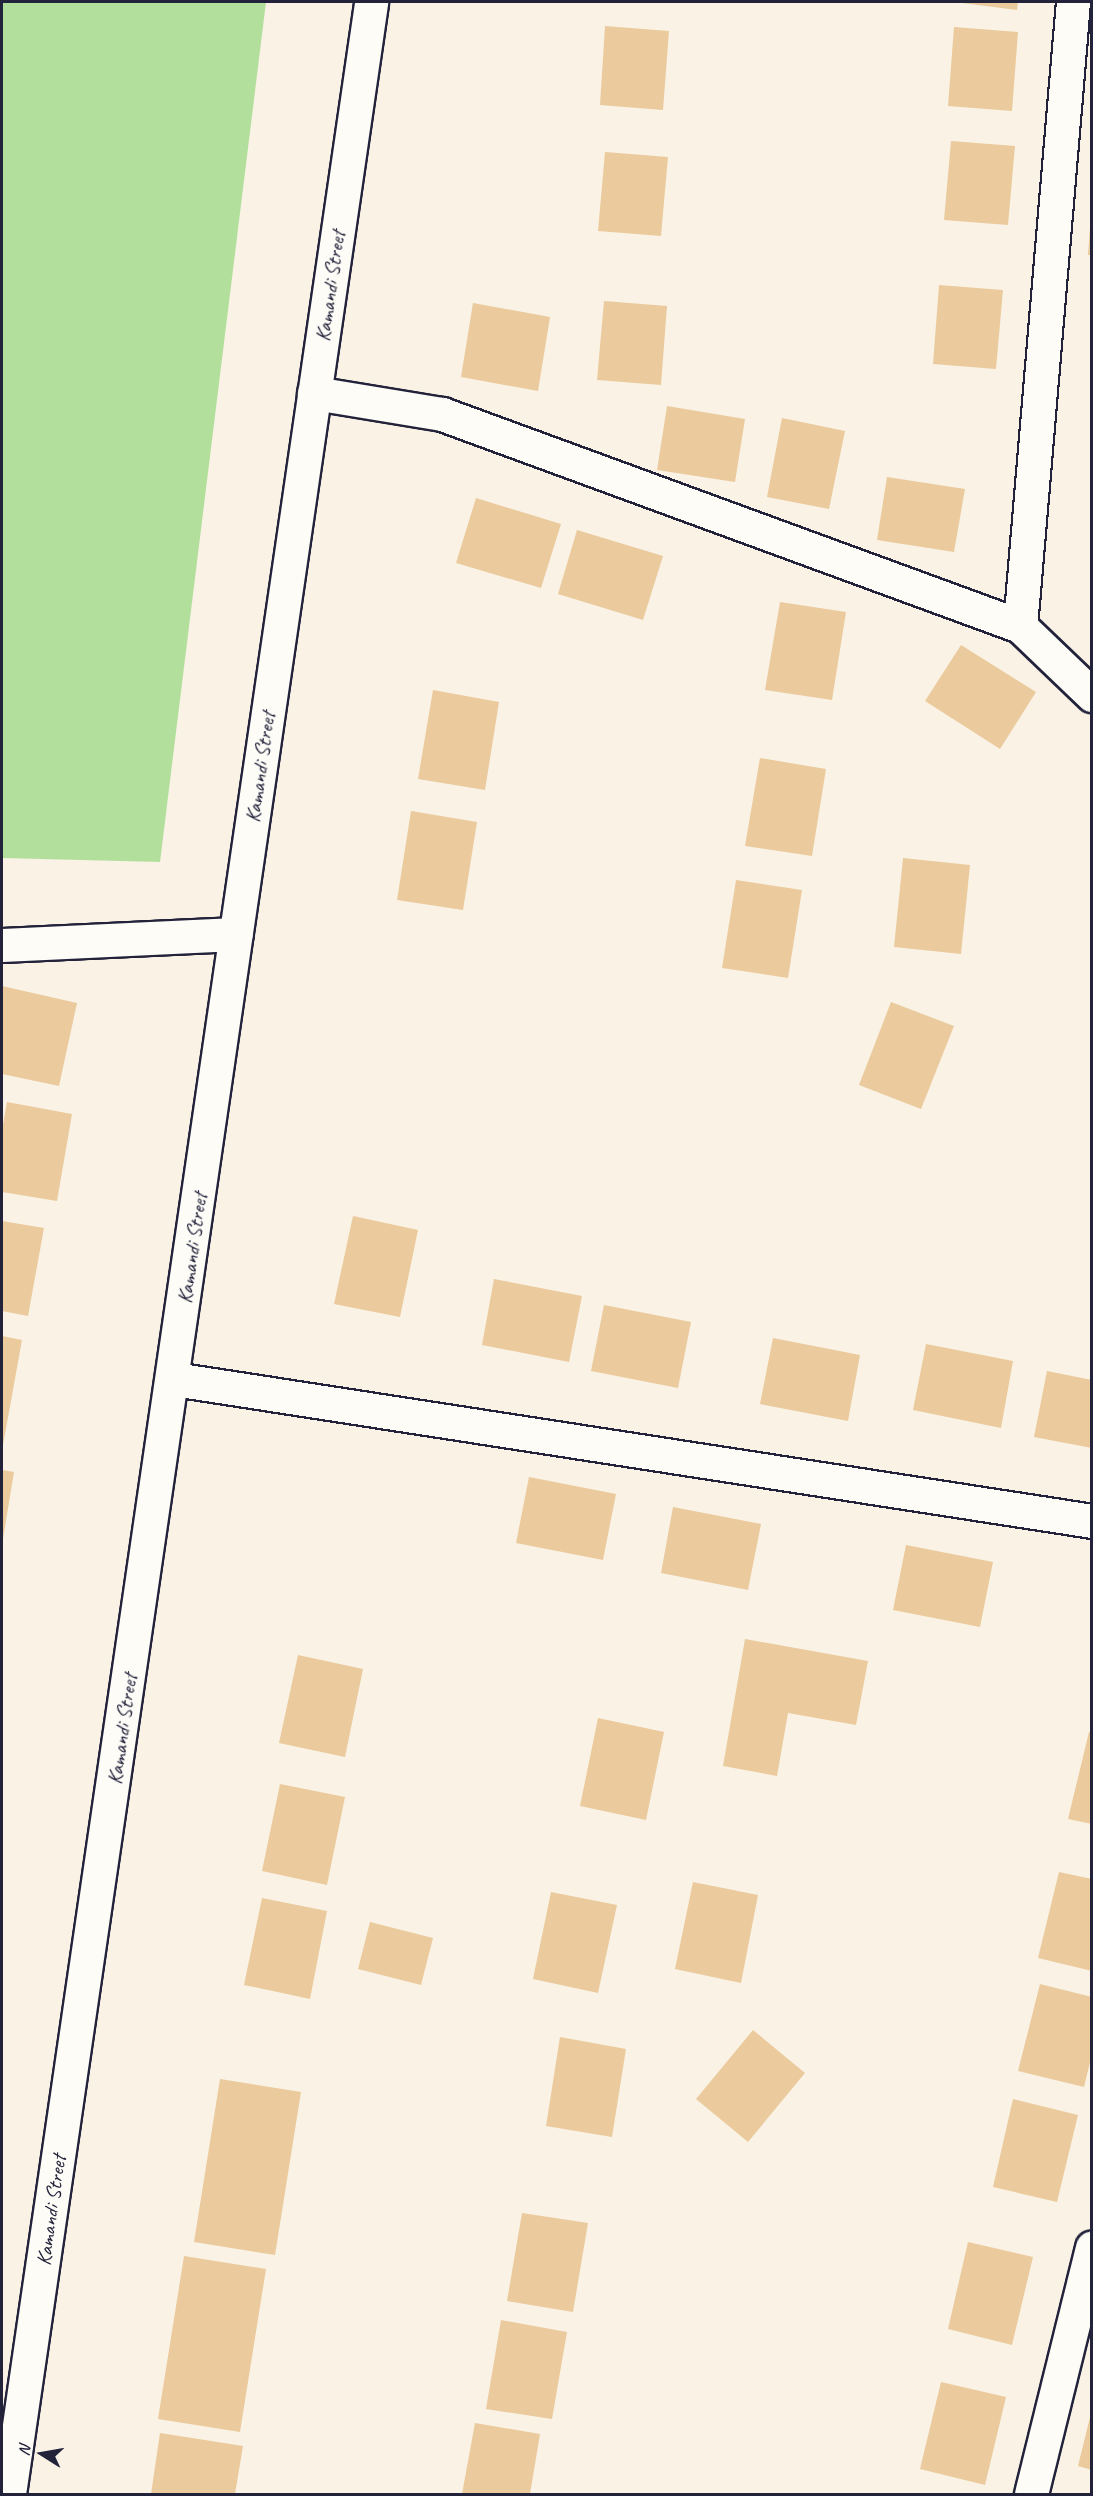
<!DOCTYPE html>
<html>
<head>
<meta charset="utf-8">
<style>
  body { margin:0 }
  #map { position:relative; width:1093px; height:2496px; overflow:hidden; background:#f9f2e5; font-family:Caveat,sans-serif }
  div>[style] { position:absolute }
  .green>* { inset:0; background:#b3df9d }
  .building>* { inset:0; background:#ebcb9d }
  .roads { filter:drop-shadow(2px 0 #22223b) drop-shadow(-2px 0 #22223b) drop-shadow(0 2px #22223b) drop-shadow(0 -2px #22223b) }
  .minor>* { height:33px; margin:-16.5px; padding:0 16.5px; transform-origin:16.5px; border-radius:16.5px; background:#fdfcf7 }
  .tertiary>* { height:33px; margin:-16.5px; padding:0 16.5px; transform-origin:16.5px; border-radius:16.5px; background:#fdfcf7 }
  .secondary>* { height:33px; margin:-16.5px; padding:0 16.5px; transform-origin:16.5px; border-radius:16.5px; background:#fdfcf7 }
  span { translate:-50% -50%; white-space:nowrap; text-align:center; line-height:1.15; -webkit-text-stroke:4.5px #fdfcf7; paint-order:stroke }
  .street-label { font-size:21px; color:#22223b }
  .frame { position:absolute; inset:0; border:3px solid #22223b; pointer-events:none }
  .north { position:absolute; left:12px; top:2424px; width:60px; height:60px; -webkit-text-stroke:4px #fdfcf7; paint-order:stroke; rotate:281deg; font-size:16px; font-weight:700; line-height:24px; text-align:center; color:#22223b }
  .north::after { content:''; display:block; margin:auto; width:21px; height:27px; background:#22223b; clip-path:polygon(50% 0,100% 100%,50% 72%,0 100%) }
</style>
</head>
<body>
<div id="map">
  <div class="green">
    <i style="clip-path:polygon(2px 2px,266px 2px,160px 862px,2px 858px)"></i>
  </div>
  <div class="building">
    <i style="clip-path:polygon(954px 2px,1018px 2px,1017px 10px)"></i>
    <i style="clip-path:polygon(605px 26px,669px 31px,663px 110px,600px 105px)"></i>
    <i style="clip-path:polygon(954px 27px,1018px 32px,1012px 111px,948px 106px)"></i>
    <i style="clip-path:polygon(951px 141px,1015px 146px,1008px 225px,944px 220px)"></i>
    <i style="clip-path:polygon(605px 152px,668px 157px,661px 236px,598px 231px)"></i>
    <i style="clip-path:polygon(1090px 227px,1092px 227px,1092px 255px,1088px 255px)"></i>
    <i style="clip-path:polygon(939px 285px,1003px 290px,996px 369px,933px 364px)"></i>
    <i style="clip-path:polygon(604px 301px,667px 306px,661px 385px,597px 380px)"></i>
    <i style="clip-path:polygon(473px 303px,550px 317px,538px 391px,461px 377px)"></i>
    <i style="clip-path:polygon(667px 406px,745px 419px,735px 482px,657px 470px)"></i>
    <i style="clip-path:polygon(782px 418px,845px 431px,829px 509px,767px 497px)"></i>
    <i style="clip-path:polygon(887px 477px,965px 489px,954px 552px,877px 540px)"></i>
    <i style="clip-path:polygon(476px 498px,561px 524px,541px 588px,456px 563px)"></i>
    <i style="clip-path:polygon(577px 530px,663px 556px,643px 620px,558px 594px)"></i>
    <i style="clip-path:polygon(780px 602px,846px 612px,832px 700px,765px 690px)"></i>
    <i style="clip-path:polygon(961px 645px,1036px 692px,1000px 749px,925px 701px)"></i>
    <i style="clip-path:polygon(433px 690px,499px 702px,485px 790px,418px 779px)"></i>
    <i style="clip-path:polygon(760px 758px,826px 769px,812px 856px,745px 846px)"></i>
    <i style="clip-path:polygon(411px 811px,477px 822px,463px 910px,397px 900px)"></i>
    <i style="clip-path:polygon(903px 858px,970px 865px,961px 954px,894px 947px)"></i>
    <i style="clip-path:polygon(736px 880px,802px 890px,788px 978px,722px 968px)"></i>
    <i style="clip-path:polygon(2px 986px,77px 1003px,59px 1086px,2px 1074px)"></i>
    <i style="clip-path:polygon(891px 1002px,954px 1026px,921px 1109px,859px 1085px)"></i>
    <i style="clip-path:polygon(7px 1102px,72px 1114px,57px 1201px,2px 1192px,2px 1130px)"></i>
    <i style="clip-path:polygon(353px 1216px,418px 1230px,400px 1317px,334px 1304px)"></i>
    <i style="clip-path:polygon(2px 1221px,44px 1228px,28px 1316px,2px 1311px)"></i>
    <i style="clip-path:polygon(494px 1279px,582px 1296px,569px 1362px,482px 1345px)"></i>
    <i style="clip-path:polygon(604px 1305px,691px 1322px,678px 1388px,591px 1371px)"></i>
    <i style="clip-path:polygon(2px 1336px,22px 1340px,3px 1445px,2px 1445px)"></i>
    <i style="clip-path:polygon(773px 1338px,860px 1355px,848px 1421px,760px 1404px)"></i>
    <i style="clip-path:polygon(926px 1344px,1013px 1361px,1001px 1428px,913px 1410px)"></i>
    <i style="clip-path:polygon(1047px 1371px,1092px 1380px,1092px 1448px,1034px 1437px)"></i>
    <i style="clip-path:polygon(2px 1470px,14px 1472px,3px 1539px,2px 1539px)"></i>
    <i style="clip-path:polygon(529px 1477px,616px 1494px,603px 1560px,516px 1543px)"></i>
    <i style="clip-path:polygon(673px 1507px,761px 1524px,748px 1590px,661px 1573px)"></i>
    <i style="clip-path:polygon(906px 1545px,993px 1562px,980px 1627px,893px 1610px)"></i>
    <i style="clip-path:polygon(745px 1639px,868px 1661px,856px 1725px,788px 1713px,777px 1776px,723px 1766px)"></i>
    <i style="clip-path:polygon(298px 1655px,363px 1669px,345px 1757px,279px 1743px)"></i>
    <i style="clip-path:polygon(598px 1718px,664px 1732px,646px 1820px,580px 1806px)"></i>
    <i style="clip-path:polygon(1089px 1732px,1092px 1732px,1092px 1824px,1068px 1819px)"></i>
    <i style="clip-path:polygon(280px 1784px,345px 1797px,327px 1885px,262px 1871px)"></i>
    <i style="clip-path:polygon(1059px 1872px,1092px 1879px,1092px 1971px,1038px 1958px)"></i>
    <i style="clip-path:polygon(693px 1882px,758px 1895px,741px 1983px,675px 1969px)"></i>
    <i style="clip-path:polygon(551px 1892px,617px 1905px,598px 1993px,533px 1979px)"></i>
    <i style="clip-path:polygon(262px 1898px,327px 1911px,310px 1999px,244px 1985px)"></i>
    <i style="clip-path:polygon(370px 1922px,433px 1938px,421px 1985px,358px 1969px)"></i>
    <i style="clip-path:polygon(1040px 1984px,1092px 1997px,1092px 2054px,1084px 2087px,1018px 2071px)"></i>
    <i style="clip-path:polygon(753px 2030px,805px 2073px,748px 2142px,696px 2099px)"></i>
    <i style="clip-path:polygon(560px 2037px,626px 2049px,612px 2137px,546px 2126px)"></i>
    <i style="clip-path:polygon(220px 2079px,301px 2092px,275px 2255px,194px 2242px)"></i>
    <i style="clip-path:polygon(1013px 2099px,1078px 2115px,1057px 2202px,993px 2187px)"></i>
    <i style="clip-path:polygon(522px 2213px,588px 2223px,573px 2312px,507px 2301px)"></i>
    <i style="clip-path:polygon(968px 2242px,1033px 2257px,1012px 2345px,948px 2329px)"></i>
    <i style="clip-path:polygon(184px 2256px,266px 2269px,240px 2432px,158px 2419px)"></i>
    <i style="clip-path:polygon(501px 2320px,567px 2332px,552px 2419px,486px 2409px)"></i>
    <i style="clip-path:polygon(941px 2382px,1006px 2397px,985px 2485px,920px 2469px)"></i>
    <i style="clip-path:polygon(1091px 2413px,1092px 2414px,1092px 2470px,1078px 2466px)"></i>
    <i style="clip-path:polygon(475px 2423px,540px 2434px,530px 2494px,462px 2494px)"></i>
    <i style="clip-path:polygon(160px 2433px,243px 2446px,235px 2494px,151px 2494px)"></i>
  </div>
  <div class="roads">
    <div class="minor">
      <i style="left:314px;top:393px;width:130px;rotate:9.3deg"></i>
      <i style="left:442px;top:414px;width:616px;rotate:20.14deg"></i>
      <i style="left:1020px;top:626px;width:100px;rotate:43.8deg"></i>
      <i style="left:1020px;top:626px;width:626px;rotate:-85.15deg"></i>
      <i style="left:174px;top:1379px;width:929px;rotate:8.79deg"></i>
      <i style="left:1031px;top:2494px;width:254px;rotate:-76.1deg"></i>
    </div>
    <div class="tertiary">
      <i style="left:2px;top:945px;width:234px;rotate:-2.7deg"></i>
    </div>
    <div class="secondary">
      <i style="left:9px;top:2494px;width:2518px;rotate:-81.73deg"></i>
    </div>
  </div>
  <div class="street-label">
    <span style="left:330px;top:286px;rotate:-82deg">Kamandi Street</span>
    <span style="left:260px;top:767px;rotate:-82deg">Kamandi Street</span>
    <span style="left:192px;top:1248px;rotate:-82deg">Kamandi Street</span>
    <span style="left:122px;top:1729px;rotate:-82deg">Kamandi Street</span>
    <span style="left:51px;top:2210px;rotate:-82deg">Kamandi Street</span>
  </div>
  <div class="frame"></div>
  <div class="north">N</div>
</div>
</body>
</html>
